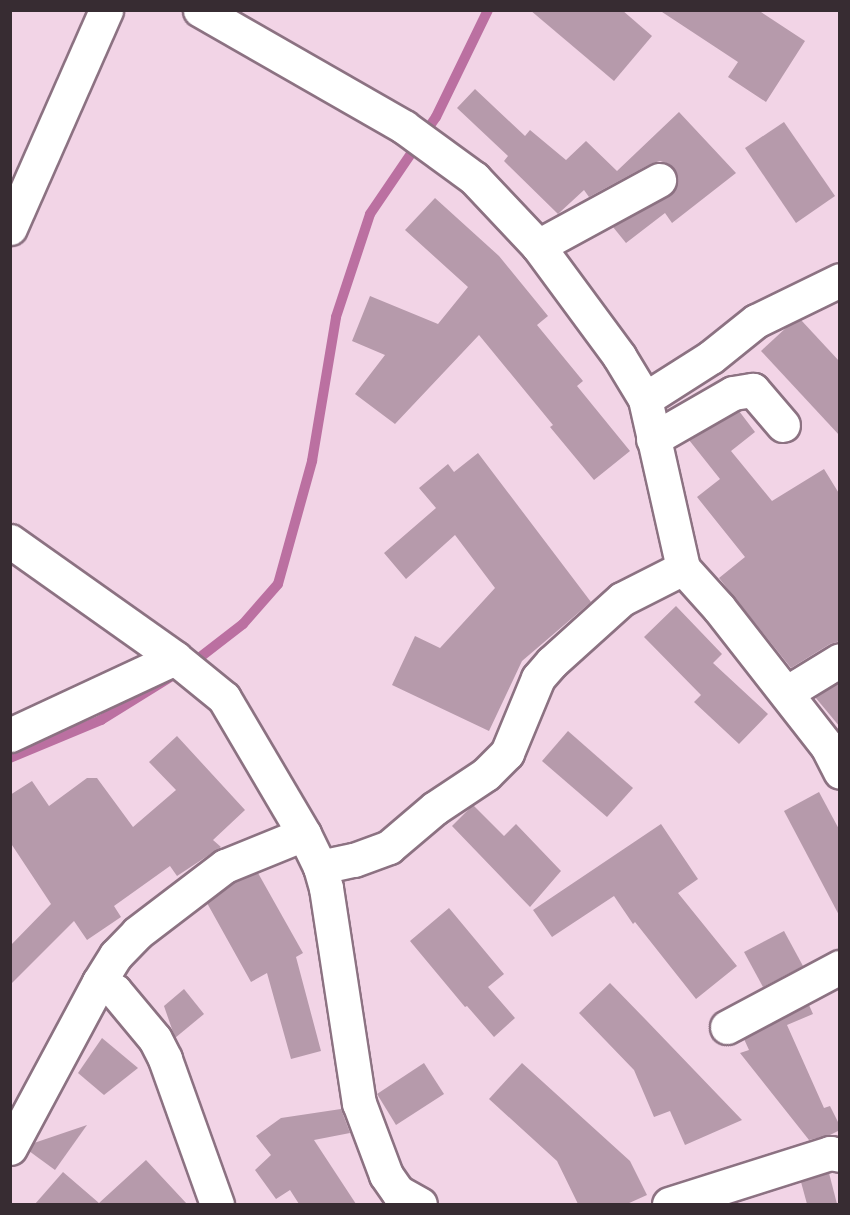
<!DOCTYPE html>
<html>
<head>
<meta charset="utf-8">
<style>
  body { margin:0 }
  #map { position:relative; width:850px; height:1215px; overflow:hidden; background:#f2d4e6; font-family:"DM Sans",sans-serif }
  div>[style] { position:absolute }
  .stream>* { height:10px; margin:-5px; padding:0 5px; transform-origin:5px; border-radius:5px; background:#bb70a1 }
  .building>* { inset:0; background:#b69aab }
  .roads { filter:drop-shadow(2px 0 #8c7282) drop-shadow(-2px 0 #8c7282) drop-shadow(0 2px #8c7282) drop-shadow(0 -2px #8c7282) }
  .minor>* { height:33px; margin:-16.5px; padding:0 16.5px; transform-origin:16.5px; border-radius:16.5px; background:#fff }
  span { translate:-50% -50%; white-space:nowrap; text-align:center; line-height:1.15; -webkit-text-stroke:6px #f2d4e6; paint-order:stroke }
  .frame { position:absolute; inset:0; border:12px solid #372c32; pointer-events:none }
</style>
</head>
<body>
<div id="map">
  <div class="stream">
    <i style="left:190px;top:665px;width:67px;rotate:-37.7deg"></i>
    <i style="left:243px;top:624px;width:53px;rotate:-48.8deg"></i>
    <i style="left:278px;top:584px;width:128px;rotate:-74.5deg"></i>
    <i style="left:312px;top:461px;width:146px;rotate:-80.5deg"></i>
    <i style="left:336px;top:317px;width:108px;rotate:-71.7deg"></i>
    <i style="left:370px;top:214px;width:117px;rotate:-55.8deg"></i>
    <i style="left:436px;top:117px;width:119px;rotate:-64.1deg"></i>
    <i style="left:10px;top:758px;width:99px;rotate:-22.7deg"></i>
    <i style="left:101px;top:720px;width:84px;rotate:-31.8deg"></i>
  </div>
  <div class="building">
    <i style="clip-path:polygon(530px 10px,622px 10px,652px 36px,614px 81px)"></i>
    <i style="clip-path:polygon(659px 10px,758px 10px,805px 41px,766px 102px,728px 77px,738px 62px)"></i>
    <i style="clip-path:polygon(475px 89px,525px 136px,530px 130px,566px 160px,586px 141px,617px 171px,679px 112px,736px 173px,672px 223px,665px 213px,626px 243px,613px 227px,675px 190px,678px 180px,675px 171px,669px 164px,660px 161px,650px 164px,589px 197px,584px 190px,558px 214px,504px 161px,508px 156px,457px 108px)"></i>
    <i style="clip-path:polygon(784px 122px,835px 196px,796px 223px,745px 148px)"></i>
    <i style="clip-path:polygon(435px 198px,499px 256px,548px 316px,537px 325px,583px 381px,577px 386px,630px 451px,594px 480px,550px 427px,553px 425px,479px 335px,395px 424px,355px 394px,385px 355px,352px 341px,370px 296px,438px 324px,468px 287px,405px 230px)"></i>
    <i style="clip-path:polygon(801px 320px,840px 362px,840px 436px,761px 351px,788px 326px)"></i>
    <i style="clip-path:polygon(739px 411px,755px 432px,731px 451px,772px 501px,824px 469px,840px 495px,840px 641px,830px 644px,791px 668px,719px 578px,745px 557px,697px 497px,720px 479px,689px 440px)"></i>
    <i style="clip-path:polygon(478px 453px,591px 602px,522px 661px,489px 731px,392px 685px,415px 636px,440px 648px,495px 588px,455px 535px,406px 579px,384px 553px,436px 508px,419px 488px,448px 464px,454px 472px)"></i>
    <i style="clip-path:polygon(676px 606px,722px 654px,713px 663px,768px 714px,739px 744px,694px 702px,701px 695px,644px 637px)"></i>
    <i style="clip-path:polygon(840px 682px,840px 727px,815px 697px)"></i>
    <i style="clip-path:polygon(568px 731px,633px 788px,607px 817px,542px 761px)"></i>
    <i style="clip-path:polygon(177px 736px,245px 810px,213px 840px,221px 847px,177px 876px,170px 866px,114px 906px,121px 917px,87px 940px,74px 921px,10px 985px,10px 946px,51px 904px,10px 842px,10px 795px,32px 781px,49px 806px,87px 778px,97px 778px,133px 827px,176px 790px,149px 762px)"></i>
    <i style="clip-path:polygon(819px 792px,840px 831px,840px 917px,784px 811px)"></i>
    <i style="clip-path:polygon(473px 805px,504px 836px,516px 824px,561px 871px,530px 907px,452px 826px)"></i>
    <i style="clip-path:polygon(661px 824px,698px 879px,678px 893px,737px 966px,696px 999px,635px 922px,633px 924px,614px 896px,552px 937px,533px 910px)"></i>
    <i style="clip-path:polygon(258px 873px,303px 953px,296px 957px,321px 1051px,291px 1059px,267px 973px,251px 982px,207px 903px,234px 882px)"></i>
    <i style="clip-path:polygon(449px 908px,504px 974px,488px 987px,515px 1018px,494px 1037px,467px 1006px,465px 1007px,410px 941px)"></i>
    <i style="clip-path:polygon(784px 931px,803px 966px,763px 987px,744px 952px)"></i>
    <i style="clip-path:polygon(610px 983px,646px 1020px,742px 1120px,685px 1145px,670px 1111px,654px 1117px,634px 1070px,579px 1013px)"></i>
    <i style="clip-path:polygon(184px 989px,204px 1014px,175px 1038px,164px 1006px)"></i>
    <i style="clip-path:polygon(809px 1005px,813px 1014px,787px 1025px,824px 1108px,830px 1106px,840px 1126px,840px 1130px,830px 1135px,809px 1140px,740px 1053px,749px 1050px,744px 1039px)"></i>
    <i style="clip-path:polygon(102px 1038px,138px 1068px,104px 1095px,78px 1073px)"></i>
    <i style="clip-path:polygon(424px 1063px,444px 1094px,396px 1125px,377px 1094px)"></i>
    <i style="clip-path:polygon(522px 1063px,630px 1161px,647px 1195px,627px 1204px,578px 1204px,557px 1161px,489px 1099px)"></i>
    <i style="clip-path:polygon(341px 1109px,350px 1133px,314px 1140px,356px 1204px,299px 1204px,290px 1190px,276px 1199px,255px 1170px,271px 1155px,256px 1136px,281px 1118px)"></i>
    <i style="clip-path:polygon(87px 1125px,55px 1170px,29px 1151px,34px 1143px)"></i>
    <i style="clip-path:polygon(146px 1160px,187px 1204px,35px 1204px,63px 1172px,99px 1203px)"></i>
    <i style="clip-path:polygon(829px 1173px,837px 1204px,807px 1204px,801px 1182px)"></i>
  </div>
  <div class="roads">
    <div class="minor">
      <i style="left:200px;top:10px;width:235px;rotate:29.8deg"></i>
      <i style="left:404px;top:127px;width:87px;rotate:36.1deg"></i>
      <i style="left:474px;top:178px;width:93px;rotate:46.7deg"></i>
      <i style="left:538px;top:246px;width:137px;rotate:53.6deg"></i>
      <i style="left:619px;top:356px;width:50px;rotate:58.8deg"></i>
      <i style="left:645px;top:399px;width:173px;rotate:77.3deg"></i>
      <i style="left:683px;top:568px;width:54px;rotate:48deg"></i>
      <i style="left:719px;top:608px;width:175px;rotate:52deg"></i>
      <i style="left:827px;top:746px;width:29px;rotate:63deg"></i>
      <i style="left:10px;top:228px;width:238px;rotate:-66.2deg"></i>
      <i style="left:538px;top:246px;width:138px;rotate:-28.6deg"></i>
      <i style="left:645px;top:399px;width:78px;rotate:-32.5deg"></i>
      <i style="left:711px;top:357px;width:58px;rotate:-38.7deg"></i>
      <i style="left:756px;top:321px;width:93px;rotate:-26deg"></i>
      <i style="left:653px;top:439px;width:92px;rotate:-29.9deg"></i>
      <i style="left:733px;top:393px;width:20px;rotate:-9deg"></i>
      <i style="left:753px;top:390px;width:46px;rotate:49.4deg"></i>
      <i style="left:10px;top:541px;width:202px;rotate:35.3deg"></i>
      <i style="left:175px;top:658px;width:63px;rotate:39.2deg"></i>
      <i style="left:224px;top:698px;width:158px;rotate:59.5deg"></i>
      <i style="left:304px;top:834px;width:37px;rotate:64deg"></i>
      <i style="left:320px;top:867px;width:22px;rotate:74deg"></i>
      <i style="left:326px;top:888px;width:218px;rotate:81.3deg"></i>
      <i style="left:359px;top:1103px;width:77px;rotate:69.4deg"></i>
      <i style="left:386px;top:1175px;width:21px;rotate:55deg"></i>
      <i style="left:398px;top:1192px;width:25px;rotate:29deg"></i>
      <i style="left:786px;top:693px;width:63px;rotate:-31.4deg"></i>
      <i style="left:10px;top:735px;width:182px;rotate:-25deg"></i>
      <i style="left:320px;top:867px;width:35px;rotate:-12deg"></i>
      <i style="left:354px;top:860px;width:37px;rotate:-20deg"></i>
      <i style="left:389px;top:847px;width:60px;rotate:-40.3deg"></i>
      <i style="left:435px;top:808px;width:61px;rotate:-33.7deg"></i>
      <i style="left:486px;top:774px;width:30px;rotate:-45deg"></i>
      <i style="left:507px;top:753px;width:81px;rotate:-67.5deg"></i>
      <i style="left:538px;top:678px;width:21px;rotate:-49deg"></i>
      <i style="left:552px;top:662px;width:94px;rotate:-42deg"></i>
      <i style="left:622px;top:599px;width:68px;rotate:-26.9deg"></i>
      <i style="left:99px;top:982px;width:18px;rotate:29deg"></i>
      <i style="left:115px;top:991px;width:62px;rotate:50.2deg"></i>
      <i style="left:155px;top:1039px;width:22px;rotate:63deg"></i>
      <i style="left:165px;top:1059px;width:154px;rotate:70.3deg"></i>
      <i style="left:727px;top:1027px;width:128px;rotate:-28deg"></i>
      <i style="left:10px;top:1148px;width:188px;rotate:-61.8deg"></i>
      <i style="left:99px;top:982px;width:32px;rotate:-58deg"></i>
      <i style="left:116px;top:955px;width:30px;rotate:-46deg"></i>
      <i style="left:137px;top:933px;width:111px;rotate:-37.3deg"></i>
      <i style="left:225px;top:866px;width:85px;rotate:-22.1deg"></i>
      <i style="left:669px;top:1204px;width:169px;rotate:-17.6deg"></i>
      <i style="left:830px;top:1153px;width:10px;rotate:11deg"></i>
    </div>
  </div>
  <div class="frame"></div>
</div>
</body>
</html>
